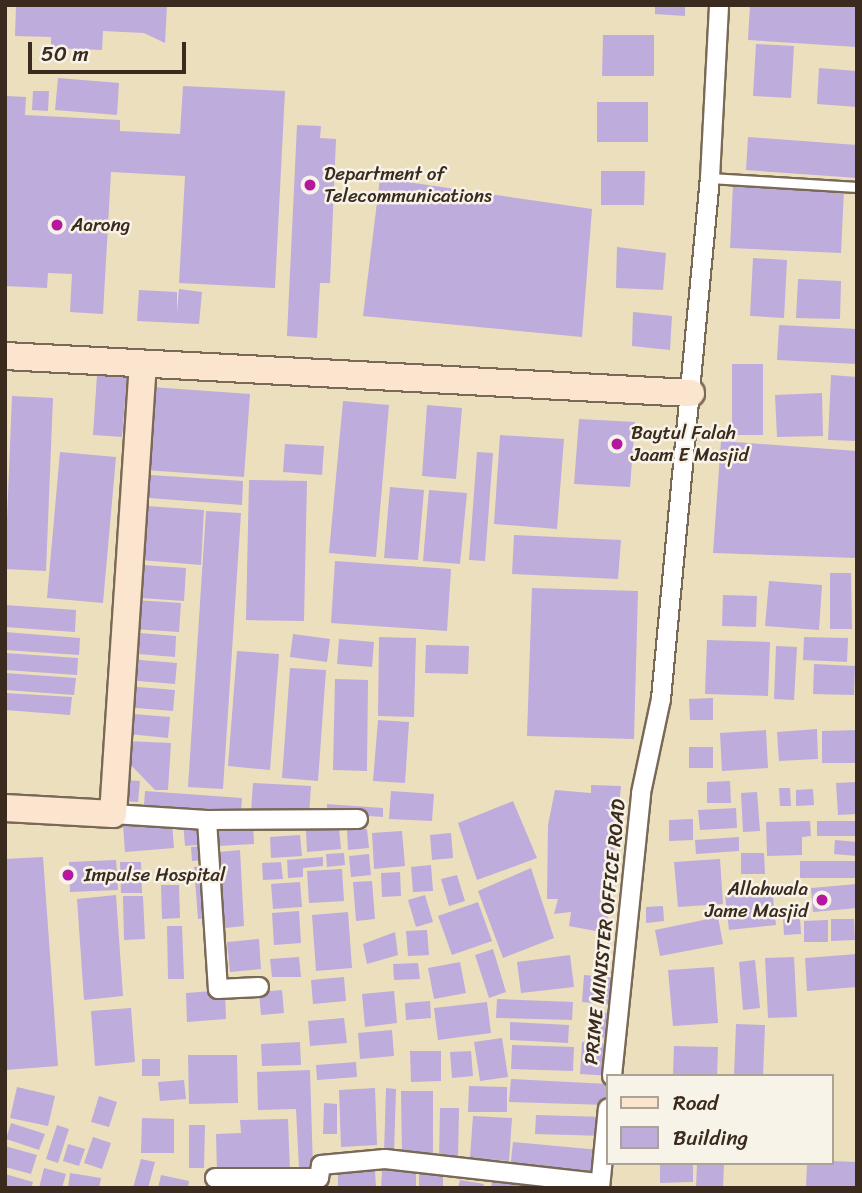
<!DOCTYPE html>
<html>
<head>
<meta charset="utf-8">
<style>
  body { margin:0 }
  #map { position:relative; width:862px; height:1193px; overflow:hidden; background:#ecdfbd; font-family:Sriracha,sans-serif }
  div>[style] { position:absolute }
  .building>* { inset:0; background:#beacdc }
  .roads { filter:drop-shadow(2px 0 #796956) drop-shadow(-2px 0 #796956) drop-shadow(0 2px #796956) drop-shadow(0 -2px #796956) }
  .lane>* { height:9px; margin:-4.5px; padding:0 4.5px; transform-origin:4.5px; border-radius:4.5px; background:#fff }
  .street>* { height:18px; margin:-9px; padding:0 9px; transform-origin:9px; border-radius:9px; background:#fff }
  .secondary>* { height:26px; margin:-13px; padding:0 13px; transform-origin:13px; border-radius:13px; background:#fbe5cf }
  .dots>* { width:19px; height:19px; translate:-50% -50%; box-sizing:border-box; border:4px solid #f7f3e8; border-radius:50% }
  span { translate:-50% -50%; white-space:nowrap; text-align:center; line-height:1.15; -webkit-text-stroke:5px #f7f3e8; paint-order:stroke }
  .poi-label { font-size:19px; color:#3b2a1e }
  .left { translate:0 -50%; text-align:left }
  .right { translate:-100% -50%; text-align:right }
  .street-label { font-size:19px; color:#3b2a1e }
  .frame { position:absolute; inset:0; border:7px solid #3b2a1e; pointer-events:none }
  .legend { position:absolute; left:606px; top:1074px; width:228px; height:91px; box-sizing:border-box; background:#f7f3e8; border:2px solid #aca397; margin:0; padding:9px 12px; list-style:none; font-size:21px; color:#3b2a1e }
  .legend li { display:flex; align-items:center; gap:14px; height:35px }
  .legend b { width:35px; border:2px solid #aca397 }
  .scale { position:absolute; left:28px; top:42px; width:158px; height:32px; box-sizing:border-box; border:4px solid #3b2a1e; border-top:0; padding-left:9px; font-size:21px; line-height:24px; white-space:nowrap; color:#3b2a1e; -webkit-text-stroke:5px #f7f3e8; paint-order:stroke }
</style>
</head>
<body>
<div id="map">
  <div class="building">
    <i style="clip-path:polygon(16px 5px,167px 5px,165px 43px,144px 33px,103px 31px,102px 50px,51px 48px,51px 37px,15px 36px)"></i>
    <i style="clip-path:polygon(655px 5px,685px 5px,685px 16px,655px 14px)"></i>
    <i style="clip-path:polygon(750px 5px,857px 5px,857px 47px,748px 40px)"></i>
    <i style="clip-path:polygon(603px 35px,654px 35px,654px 76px,602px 76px)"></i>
    <i style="clip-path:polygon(756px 44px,794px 46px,791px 98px,753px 96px)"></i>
    <i style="clip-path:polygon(819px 68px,857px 71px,857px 107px,817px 104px)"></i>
    <i style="clip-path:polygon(58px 78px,119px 83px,117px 115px,55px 110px)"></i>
    <i style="clip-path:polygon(183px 86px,285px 91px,275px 288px,179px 283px,185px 176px,111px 172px,103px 314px,70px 312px,72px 274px,48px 273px,47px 288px,5px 286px,7px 96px,26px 97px,25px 115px,120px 120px,120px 131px,180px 134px)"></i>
    <i style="clip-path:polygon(33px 91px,49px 91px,48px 111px,32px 110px)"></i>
    <i style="clip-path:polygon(597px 102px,648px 102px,648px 142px,597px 142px)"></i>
    <i style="clip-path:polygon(297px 125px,321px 126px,320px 138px,336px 139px,330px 283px,320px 283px,317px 338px,287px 336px)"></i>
    <i style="clip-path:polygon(748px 137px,857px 145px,857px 178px,746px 170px)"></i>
    <i style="clip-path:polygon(601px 171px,645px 171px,644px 205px,601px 205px)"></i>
    <i style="clip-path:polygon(380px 178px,592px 209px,582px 337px,363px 316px)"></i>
    <i style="clip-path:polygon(733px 184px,844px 189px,841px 253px,730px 248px)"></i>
    <i style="clip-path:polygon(617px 247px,666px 253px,663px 290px,616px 288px)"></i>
    <i style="clip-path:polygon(753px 258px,787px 260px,784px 318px,750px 316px)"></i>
    <i style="clip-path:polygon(798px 279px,841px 281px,840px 319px,796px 318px)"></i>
    <i style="clip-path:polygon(179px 289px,202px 292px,199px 324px,137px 321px,139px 290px,177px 292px,177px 313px)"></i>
    <i style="clip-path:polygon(633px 312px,672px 316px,670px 350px,632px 346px)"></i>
    <i style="clip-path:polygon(779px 325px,857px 329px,857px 364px,777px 360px)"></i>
    <i style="clip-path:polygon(732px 364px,763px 364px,763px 435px,732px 435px)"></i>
    <i style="clip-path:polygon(97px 375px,127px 377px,122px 437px,93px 435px)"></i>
    <i style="clip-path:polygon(831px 375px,857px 377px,857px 441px,828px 440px)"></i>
    <i style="clip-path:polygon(151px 387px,250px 394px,244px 477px,145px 470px)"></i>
    <i style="clip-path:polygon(822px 393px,823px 436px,777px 437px,775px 395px)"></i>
    <i style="clip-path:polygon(12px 396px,53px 398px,46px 571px,5px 569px)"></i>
    <i style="clip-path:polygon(343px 401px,389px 405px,376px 557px,329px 553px)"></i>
    <i style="clip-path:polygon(427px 405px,462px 408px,456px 479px,422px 476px)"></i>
    <i style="clip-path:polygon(579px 419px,635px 422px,630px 487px,574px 484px)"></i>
    <i style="clip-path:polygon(500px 435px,564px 439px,557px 529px,494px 524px)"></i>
    <i style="clip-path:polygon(721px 441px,857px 451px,857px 558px,713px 553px)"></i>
    <i style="clip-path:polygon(285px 444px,324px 446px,322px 475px,283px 472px)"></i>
    <i style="clip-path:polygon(60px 452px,116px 457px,103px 603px,47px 598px)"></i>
    <i style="clip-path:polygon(477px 452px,493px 453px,485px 561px,469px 560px)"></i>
    <i style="clip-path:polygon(150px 475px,243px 481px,242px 505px,149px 498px)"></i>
    <i style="clip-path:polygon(249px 480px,307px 481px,304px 621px,246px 620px)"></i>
    <i style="clip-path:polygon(390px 487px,424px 490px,418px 560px,384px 558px)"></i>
    <i style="clip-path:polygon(429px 490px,467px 493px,460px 564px,423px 561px)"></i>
    <i style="clip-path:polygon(132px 505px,204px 510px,201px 565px,128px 559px)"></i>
    <i style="clip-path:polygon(206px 511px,241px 513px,223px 789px,188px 787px)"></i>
    <i style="clip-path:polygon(514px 535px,621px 540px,618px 579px,512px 574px)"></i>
    <i style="clip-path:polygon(335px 561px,451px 569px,447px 631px,331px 623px)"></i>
    <i style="clip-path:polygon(128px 564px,186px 568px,184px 601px,126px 597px)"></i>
    <i style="clip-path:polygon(830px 573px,851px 573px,852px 629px,830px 629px)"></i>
    <i style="clip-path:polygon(769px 581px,822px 585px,819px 630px,765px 626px)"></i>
    <i style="clip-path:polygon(532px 588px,638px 591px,634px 739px,527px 736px)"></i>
    <i style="clip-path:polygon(723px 595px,757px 596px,756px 627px,722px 626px)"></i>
    <i style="clip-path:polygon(135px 600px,181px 603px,179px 632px,133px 629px)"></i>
    <i style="clip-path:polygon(5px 605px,76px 610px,75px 632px,5px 627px)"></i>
    <i style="clip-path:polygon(5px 632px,80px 638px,79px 655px,5px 650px)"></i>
    <i style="clip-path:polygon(128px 632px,176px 636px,175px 657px,126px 653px)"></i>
    <i style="clip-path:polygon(293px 634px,330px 639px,327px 662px,290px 657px)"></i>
    <i style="clip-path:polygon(379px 637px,416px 638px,414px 717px,378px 716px)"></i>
    <i style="clip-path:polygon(804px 637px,848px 638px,847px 662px,803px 660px)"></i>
    <i style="clip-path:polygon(339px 639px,374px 642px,372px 667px,337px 664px)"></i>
    <i style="clip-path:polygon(707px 640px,770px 642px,768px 696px,705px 694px)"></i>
    <i style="clip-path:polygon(426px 645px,469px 646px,468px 674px,425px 673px)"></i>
    <i style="clip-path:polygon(776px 646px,797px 647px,794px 700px,774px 699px)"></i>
    <i style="clip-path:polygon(237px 651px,279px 654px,270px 770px,228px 766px)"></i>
    <i style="clip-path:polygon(5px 653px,78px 658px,77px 675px,5px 670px)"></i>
    <i style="clip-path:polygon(128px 659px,177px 663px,175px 684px,126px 680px)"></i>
    <i style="clip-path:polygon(814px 664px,855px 666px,854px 695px,813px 694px)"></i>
    <i style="clip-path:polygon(290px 668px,326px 670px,318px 781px,282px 778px)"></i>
    <i style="clip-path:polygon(5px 673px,76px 678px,74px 695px,5px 690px)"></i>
    <i style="clip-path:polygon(335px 679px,368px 680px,367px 771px,333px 770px)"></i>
    <i style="clip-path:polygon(126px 686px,175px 690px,173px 711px,124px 707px)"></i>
    <i style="clip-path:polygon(5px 693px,72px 697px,70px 715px,5px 710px)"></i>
    <i style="clip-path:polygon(713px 698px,713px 720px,690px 720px,689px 699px)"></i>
    <i style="clip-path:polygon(121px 713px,170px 717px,168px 738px,119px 733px)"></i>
    <i style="clip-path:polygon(378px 720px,409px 722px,405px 783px,373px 781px)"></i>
    <i style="clip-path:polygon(817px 729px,818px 759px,779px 761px,777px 732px)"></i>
    <i style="clip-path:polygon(766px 730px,768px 768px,722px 771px,720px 733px)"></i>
    <i style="clip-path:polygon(857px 730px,857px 763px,822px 763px,822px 731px)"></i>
    <i style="clip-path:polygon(126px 741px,171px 743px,168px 790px,155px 790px,126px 760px)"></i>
    <i style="clip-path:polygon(689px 747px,713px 747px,713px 768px,689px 768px)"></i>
    <i style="clip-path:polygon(107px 779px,140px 781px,138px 802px,106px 800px)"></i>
    <i style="clip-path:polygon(730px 781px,731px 803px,707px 803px,707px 782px)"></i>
    <i style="clip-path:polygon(857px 782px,857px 814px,838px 815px,836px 783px)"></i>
    <i style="clip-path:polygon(253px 783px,311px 786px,309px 815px,251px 812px)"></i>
    <i style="clip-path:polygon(591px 785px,621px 786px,606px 933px,569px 926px,571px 912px,554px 914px,558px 899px,547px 899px,548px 825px,555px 790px,591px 793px)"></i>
    <i style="clip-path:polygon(779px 788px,790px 788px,791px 806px,780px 806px)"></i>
    <i style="clip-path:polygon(813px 789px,814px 805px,796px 806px,796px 790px)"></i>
    <i style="clip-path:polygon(145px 791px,242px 798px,241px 811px,144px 805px)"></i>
    <i style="clip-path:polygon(391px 791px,434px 794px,432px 821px,389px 819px)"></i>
    <i style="clip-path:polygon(757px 792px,760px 831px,743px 832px,741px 793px)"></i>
    <i style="clip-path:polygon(513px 801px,537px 858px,477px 880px,458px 823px)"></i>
    <i style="clip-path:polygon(327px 804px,383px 808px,383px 817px,327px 813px)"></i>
    <i style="clip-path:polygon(736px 808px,737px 828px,700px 830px,698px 810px)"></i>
    <i style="clip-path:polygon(215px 818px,217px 843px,185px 846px,183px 821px)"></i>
    <i style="clip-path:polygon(693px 819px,693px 840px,669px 841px,669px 820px)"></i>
    <i style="clip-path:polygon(810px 821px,811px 836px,802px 837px,802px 855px,767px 856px,766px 822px)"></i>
    <i style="clip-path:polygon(817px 821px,857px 821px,857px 836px,817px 836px)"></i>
    <i style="clip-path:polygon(172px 822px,174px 848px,125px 852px,123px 825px)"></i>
    <i style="clip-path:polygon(253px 823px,254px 844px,218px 846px,216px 826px)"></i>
    <i style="clip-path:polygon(339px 828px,341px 849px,307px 852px,306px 830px)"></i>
    <i style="clip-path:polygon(367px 829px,369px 848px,348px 850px,347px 830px)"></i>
    <i style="clip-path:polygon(402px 831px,405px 866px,374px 869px,372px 833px)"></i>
    <i style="clip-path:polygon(451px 833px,453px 858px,432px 860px,430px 835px)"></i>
    <i style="clip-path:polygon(300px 835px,302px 856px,271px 858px,270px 837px)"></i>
    <i style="clip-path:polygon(739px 837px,739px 851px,696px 854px,695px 840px)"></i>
    <i style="clip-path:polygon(835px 840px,857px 842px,857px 856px,834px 854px)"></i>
    <i style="clip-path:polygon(218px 845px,219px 859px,192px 861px,191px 847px)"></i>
    <i style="clip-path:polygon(240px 850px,244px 926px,225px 928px,219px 852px)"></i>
    <i style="clip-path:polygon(344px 853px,345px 865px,327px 867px,326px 854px)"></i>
    <i style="clip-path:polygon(741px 853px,764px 853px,765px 874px,741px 874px)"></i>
    <i style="clip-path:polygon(369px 854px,371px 875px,351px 877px,349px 856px)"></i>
    <i style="clip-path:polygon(43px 857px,58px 1066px,5px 1070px,5px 859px)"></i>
    <i style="clip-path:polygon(323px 857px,323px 866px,303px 868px,303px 877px,288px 878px,287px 860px)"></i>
    <i style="clip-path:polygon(720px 859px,723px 904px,678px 907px,674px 862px)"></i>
    <i style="clip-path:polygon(116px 860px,118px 890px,70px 892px,69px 862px)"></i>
    <i style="clip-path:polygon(800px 861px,857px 861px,857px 878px,800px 878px)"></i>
    <i style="clip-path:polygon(120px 862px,141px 862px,142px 893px,121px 893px)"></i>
    <i style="clip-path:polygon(281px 862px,283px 879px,263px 880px,262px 863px)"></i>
    <i style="clip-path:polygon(215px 865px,218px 917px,198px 919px,194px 867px)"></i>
    <i style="clip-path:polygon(431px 865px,433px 891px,413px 892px,411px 867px)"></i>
    <i style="clip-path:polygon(531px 868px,554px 938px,503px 958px,478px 891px)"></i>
    <i style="clip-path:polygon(342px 869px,344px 901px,309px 903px,307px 871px)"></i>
    <i style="clip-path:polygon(400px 872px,401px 896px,382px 897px,381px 873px)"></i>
    <i style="clip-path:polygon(457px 875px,465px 901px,449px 906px,441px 879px)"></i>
    <i style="clip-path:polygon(372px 881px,375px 919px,356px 921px,353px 882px)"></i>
    <i style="clip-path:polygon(300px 882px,302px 907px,273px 909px,271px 884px)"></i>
    <i style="clip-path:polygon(857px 884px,857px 908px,813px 912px,811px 888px)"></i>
    <i style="clip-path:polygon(161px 885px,179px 885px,180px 918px,162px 919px)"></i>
    <i style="clip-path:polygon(772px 889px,776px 925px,729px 930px,725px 895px)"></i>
    <i style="clip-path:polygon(116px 895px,123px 996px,84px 1000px,77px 899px)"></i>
    <i style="clip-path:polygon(425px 895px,433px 922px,416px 927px,408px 900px)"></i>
    <i style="clip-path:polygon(123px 896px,143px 896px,145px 939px,124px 940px)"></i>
    <i style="clip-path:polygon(478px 902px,492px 941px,452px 955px,438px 916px)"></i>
    <i style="clip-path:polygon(663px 906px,664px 921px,646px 923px,646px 907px)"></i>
    <i style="clip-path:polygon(299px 911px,301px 943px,274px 945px,272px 913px)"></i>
    <i style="clip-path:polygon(348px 912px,352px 968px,316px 971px,312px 915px)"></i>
    <i style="clip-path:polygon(718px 917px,723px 944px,660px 956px,655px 930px)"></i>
    <i style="clip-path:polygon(800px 918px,801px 934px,784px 935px,783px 919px)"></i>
    <i style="clip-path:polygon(831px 919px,854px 919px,855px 940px,831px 941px)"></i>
    <i style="clip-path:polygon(828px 920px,828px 942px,804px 942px,804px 921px)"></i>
    <i style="clip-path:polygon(167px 926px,182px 926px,184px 979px,168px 979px)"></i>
    <i style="clip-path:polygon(427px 930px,429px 955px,408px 956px,406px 931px)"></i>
    <i style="clip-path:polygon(395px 932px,398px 955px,367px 964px,363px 944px)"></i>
    <i style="clip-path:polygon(259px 939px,261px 969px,230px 972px,227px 942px)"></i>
    <i style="clip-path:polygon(493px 949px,506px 992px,489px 998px,475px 955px)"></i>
    <i style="clip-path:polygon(857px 954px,857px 987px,807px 991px,805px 958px)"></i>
    <i style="clip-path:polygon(570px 955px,574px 987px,521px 993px,517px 962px)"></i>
    <i style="clip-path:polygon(299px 957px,301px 977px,272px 977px,270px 959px)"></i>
    <i style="clip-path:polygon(794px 957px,797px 1017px,768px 1018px,765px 958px)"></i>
    <i style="clip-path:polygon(755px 960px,760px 1008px,743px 1010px,739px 962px)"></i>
    <i style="clip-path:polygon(460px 962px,466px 993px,434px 999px,428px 968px)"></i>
    <i style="clip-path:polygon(418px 963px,420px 979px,394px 980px,393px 964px)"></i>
    <i style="clip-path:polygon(714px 967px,718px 1023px,673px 1026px,668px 970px)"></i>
    <i style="clip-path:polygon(584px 975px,625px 978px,623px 1006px,582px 1002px)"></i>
    <i style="clip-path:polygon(344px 977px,346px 1001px,313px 1004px,311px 980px)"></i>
    <i style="clip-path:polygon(225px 990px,226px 1019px,187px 1022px,186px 993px)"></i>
    <i style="clip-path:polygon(282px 990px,284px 1013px,261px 1015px,259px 992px)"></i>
    <i style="clip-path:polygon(394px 991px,397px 1023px,365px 1027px,362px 994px)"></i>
    <i style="clip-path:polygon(497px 999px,573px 1002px,572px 1020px,496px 1018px)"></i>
    <i style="clip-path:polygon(430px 1001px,431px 1018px,406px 1020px,405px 1003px)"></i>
    <i style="clip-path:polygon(487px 1002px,491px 1033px,438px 1040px,434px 1008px)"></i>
    <i style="clip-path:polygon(131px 1008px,135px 1062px,95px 1066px,91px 1011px)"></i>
    <i style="clip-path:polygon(589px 1012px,610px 1013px,609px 1038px,588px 1037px)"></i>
    <i style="clip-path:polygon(344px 1018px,347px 1043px,310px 1046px,308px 1021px)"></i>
    <i style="clip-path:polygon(510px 1022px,569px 1025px,568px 1043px,510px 1040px)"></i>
    <i style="clip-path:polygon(736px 1024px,765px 1025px,763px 1076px,734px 1076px)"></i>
    <i style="clip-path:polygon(392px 1030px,394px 1056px,360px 1059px,358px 1033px)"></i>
    <i style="clip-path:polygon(502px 1038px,508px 1077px,480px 1081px,474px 1042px)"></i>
    <i style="clip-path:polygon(300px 1042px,301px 1065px,262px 1066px,261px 1044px)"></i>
    <i style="clip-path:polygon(582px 1042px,614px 1044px,612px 1076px,580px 1074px)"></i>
    <i style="clip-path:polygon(512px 1045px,574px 1047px,573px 1071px,511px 1069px)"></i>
    <i style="clip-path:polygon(674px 1046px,718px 1047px,717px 1076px,673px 1076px)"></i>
    <i style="clip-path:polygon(410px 1051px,441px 1051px,441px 1081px,411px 1082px)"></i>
    <i style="clip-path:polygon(471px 1051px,473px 1076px,452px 1078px,450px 1052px)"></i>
    <i style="clip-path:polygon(188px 1055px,237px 1055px,238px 1103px,189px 1104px)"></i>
    <i style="clip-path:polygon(142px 1059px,160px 1059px,160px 1076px,142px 1076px)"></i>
    <i style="clip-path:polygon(356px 1062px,357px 1077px,317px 1080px,316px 1065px)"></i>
    <i style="clip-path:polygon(310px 1070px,313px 1168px,299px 1168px,296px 1109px,258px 1110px,257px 1072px)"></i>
    <i style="clip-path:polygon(511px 1079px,608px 1084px,608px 1105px,509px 1102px)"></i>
    <i style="clip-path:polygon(184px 1080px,186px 1099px,160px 1101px,158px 1082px)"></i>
    <i style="clip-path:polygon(469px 1086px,507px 1087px,507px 1112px,468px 1112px)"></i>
    <i style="clip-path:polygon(17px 1087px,55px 1096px,48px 1126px,10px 1118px)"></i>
    <i style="clip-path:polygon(375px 1088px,377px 1145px,341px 1147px,339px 1090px)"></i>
    <i style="clip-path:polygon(386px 1088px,396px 1089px,394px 1154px,384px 1154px)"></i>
    <i style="clip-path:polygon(401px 1091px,433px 1091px,433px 1155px,402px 1156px)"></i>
    <i style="clip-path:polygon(99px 1096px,117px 1102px,109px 1127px,91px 1122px)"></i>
    <i style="clip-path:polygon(324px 1103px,337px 1104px,337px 1134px,323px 1134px)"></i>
    <i style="clip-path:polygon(440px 1108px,459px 1108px,458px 1161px,439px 1161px)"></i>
    <i style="clip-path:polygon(536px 1115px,605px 1117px,605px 1136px,535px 1134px)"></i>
    <i style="clip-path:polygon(473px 1116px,512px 1118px,509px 1161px,470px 1158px)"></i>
    <i style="clip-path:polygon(142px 1118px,174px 1119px,174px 1153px,141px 1153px)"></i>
    <i style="clip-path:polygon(288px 1119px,290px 1171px,217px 1173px,216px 1134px,241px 1133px,240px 1120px)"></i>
    <i style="clip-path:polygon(11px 1123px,45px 1134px,39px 1150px,6px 1139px)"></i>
    <i style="clip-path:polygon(57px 1125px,69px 1129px,58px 1163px,46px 1159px)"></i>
    <i style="clip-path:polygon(189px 1125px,205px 1125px,204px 1168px,189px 1168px)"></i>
    <i style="clip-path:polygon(93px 1137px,111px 1143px,102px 1169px,84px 1163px)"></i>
    <i style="clip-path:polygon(513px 1142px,600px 1150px,597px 1179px,510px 1170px)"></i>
    <i style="clip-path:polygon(68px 1144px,85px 1149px,79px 1166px,63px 1161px)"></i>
    <i style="clip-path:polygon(5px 1146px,37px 1155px,31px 1174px,5px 1167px)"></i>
    <i style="clip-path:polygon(141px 1159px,155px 1162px,148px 1188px,133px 1188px)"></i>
    <i style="clip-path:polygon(832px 1161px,857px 1162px,857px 1188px,806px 1187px,807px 1163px)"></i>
    <i style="clip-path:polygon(660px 1163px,693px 1163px,693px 1182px,660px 1183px)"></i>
    <i style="clip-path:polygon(697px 1163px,724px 1163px,723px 1188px,696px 1188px)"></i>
    <i style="clip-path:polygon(44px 1168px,66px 1174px,62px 1188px,39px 1188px)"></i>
    <i style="clip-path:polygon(375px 1170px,376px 1188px,338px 1188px,338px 1171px)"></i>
    <i style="clip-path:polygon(382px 1170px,416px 1170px,416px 1188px,381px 1188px)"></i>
    <i style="clip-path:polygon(419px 1171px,443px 1171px,443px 1188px,419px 1188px)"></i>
    <i style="clip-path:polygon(70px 1173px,101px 1178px,99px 1188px,68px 1188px)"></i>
    <i style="clip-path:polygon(5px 1174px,33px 1182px,31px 1188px,5px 1188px)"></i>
    <i style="clip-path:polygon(161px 1175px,189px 1181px,188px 1188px,158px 1188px)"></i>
    <i style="clip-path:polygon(460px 1180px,484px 1184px,483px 1188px,458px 1188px)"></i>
    <i style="clip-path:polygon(492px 1182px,553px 1185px,553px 1188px,491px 1188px)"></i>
  </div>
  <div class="roads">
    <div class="lane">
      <i style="left:710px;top:178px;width:147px;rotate:3.5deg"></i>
    </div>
    <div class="street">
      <i style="left:113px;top:814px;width:94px;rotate:3.7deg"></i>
      <i style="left:207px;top:820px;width:151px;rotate:-0.4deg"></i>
      <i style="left:207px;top:820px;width:169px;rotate:86.3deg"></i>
      <i style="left:218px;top:989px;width:41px;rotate:-2.8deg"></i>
      <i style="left:612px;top:1076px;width:284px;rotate:-84.1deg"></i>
      <i style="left:641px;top:793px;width:96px;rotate:-78deg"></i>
      <i style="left:661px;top:699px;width:523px;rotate:-84.63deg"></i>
      <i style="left:710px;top:178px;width:173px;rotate:-87deg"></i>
      <i style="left:215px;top:1178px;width:104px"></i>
      <i style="left:319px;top:1178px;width:13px;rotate:-81deg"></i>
      <i style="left:321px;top:1165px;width:64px;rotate:-5.4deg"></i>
      <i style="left:385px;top:1159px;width:216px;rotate:6.4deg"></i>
      <i style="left:600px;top:1188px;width:80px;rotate:-84.3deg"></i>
    </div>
    <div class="secondary">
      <i style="left:5px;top:356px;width:687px;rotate:3.09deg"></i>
      <i style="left:5px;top:808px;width:108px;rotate:3.2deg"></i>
      <i style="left:113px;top:814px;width:450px;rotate:-86.2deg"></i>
    </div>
  </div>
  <div class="dots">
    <i style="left:310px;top:185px;background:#b5179e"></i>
    <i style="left:57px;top:225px;background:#b5179e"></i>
    <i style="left:617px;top:444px;background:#b5179e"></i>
    <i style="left:68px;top:875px;background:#b5179e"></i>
    <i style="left:822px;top:900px;background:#b5179e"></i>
  </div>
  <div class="poi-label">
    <span class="left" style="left:324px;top:185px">Department of<br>Telecommunications</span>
    <span class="left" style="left:71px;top:225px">Aarong</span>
    <span class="left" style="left:631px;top:444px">Baytul Falah<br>Jaam E Masjid</span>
    <span class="left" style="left:84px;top:875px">Impulse Hospital</span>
    <span class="right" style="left:808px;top:900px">Allahwala<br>Jame Masjid</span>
  </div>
  <div class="street-label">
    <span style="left:605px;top:932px;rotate:-84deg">PRIME MINISTER OFFICE ROAD</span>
  </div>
  <div class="frame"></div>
  <ul class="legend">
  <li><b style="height:9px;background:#fbe5cf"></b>Road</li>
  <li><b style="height:19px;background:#beacdc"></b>Building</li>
  </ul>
  <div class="scale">50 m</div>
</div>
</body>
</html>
